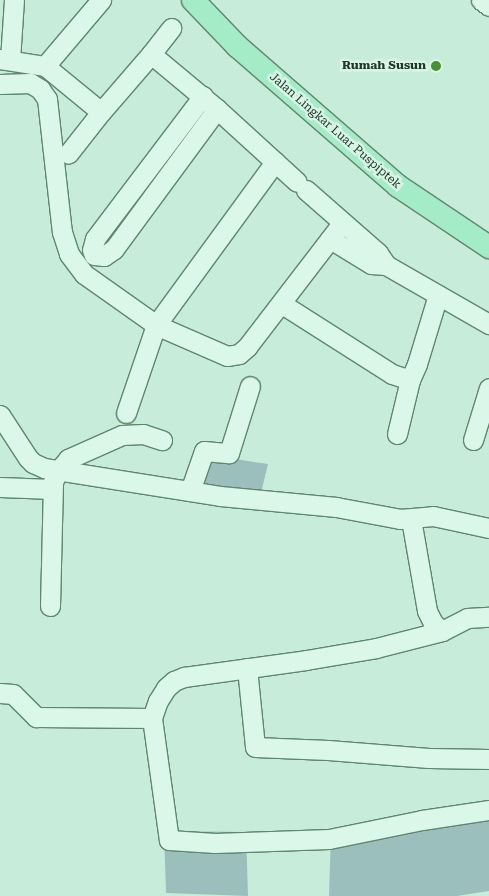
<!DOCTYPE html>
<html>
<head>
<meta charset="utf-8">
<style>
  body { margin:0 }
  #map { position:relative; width:489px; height:896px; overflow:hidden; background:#c8ecda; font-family:"Roboto Serif",serif }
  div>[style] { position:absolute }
  .cemetery>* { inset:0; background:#9bbfbd }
  .roads { filter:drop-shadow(1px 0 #5e876c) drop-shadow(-1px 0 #5e876c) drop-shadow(0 1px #5e876c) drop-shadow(0 -1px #5e876c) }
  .minor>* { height:19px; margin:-9.5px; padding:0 9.5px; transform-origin:9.5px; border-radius:9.5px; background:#dbf7e9 }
  .major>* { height:22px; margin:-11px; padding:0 11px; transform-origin:11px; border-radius:11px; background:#a3ecc7 }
  .dots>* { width:14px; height:14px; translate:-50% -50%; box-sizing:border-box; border:2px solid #d7f4e6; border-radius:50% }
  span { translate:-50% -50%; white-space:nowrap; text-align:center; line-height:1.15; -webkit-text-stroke:5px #d7f4e6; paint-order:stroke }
  .poi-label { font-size:12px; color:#213827; font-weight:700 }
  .right { translate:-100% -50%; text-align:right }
  .street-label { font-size:12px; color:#213827 }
</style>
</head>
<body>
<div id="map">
  <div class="cemetery">
    <i style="clip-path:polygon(208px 455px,268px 464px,261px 493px,198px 486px)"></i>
    <i style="clip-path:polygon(489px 816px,489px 891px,457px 896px,329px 896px,331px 832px)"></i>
    <i style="clip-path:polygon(164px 831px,246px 832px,248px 896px,166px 893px)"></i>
  </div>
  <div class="roads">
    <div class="minor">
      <i style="left:481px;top:0;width:10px;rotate:37deg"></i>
      <i style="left:151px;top:54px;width:33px;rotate:-52deg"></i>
      <i style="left:0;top:59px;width:46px;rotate:8.8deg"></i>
      <i style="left:45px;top:66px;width:72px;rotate:39.4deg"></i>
      <i style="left:101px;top:112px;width:53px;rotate:128.2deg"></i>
      <i style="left:10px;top:60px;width:60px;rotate:-86.2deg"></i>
      <i style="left:45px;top:66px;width:87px;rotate:-49.7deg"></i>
      <i style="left:0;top:84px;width:30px;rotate:-2deg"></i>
      <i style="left:30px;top:83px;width:12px;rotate:31deg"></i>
      <i style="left:40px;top:89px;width:12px;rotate:55deg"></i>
      <i style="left:47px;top:99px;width:134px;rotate:83.6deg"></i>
      <i style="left:62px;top:232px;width:23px;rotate:72deg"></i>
      <i style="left:69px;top:254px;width:25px;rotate:53deg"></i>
      <i style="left:84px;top:274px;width:88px;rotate:35.3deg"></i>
      <i style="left:156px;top:325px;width:77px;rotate:23.6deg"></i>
      <i style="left:227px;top:356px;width:12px;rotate:-9deg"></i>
      <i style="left:239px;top:354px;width:11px;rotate:-41deg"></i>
      <i style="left:247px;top:347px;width:156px;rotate:-52.5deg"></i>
      <i style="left:203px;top:96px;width:179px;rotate:127.1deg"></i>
      <i style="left:95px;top:239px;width:11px;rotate:105deg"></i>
      <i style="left:92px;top:250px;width:5px;rotate:68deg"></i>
      <i style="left:94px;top:255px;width:10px;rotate:6deg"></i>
      <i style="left:104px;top:256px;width:12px;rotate:-35deg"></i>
      <i style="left:114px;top:249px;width:174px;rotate:-53.7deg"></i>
      <i style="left:101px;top:112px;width:77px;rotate:-49.2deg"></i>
      <i style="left:151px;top:54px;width:86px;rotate:39.8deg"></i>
      <i style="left:217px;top:109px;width:108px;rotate:42.4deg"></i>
      <i style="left:306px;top:190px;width:96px;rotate:41.2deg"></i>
      <i style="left:378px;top:253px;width:14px;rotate:56deg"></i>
      <i style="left:386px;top:265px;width:119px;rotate:29.8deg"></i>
      <i style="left:330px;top:239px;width:48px;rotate:31.4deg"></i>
      <i style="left:371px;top:264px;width:15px;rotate:4deg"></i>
      <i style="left:282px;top:304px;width:130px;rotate:32.5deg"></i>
      <i style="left:392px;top:374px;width:19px;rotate:18deg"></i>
      <i style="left:410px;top:380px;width:17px;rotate:-66deg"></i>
      <i style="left:417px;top:364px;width:72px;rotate:-73.1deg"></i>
      <i style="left:126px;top:413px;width:93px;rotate:-71.2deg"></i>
      <i style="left:156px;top:325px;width:202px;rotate:-53.9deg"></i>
      <i style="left:0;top:415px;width:51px;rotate:56.9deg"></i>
      <i style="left:28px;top:458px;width:7px;rotate:45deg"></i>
      <i style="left:33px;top:463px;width:12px;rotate:24deg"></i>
      <i style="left:44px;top:468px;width:178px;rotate:9deg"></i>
      <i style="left:220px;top:496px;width:117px;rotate:5.4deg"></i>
      <i style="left:336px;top:507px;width:65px;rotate:10.6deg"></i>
      <i style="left:400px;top:519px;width:33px;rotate:-5deg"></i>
      <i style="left:433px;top:516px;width:57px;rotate:12.1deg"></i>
      <i style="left:397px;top:434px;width:56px;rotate:-76.5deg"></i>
      <i style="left:473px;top:440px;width:54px;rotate:-72.9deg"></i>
      <i style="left:0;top:487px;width:52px;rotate:2.2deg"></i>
      <i style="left:190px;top:491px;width:42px;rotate:-70.7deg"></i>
      <i style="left:204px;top:451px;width:25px;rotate:5deg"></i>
      <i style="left:229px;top:453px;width:70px;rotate:-72.6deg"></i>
      <i style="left:411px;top:519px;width:93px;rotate:80.1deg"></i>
      <i style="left:427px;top:611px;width:13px;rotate:63deg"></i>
      <i style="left:433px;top:623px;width:12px;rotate:42deg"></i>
      <i style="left:442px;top:631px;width:28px;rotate:-27deg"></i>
      <i style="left:467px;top:618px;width:22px;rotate:-3deg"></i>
      <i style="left:50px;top:606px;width:124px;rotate:-88.6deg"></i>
      <i style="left:53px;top:482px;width:12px;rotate:-66deg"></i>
      <i style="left:58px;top:471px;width:16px;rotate:-50deg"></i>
      <i style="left:68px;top:459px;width:59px;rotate:-24deg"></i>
      <i style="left:122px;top:435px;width:21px;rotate:-3deg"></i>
      <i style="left:143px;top:434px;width:20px;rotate:18deg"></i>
      <i style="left:247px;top:668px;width:79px;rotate:84.2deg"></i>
      <i style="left:255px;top:747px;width:73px;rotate:2.4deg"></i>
      <i style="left:328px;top:750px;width:101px;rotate:4.5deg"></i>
      <i style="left:429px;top:758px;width:60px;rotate:1deg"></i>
      <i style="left:0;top:693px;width:13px;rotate:4deg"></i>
      <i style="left:13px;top:694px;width:33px;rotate:45deg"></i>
      <i style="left:36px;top:717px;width:116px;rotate:0.5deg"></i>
      <i style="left:152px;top:718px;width:18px;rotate:-71deg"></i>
      <i style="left:158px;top:701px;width:15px;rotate:-58deg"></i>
      <i style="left:166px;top:688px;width:11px;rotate:-41deg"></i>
      <i style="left:174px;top:681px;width:11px;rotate:-22deg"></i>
      <i style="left:184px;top:677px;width:123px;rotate:-7.9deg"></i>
      <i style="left:306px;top:660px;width:71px;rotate:-9.7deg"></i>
      <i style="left:376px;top:648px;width:68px;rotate:-14.4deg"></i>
      <i style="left:152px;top:718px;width:123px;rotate:82.1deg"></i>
      <i style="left:169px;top:840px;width:46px;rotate:3.7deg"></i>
      <i style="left:215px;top:843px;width:114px;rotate:-2deg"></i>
      <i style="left:329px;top:839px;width:95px;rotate:-11.5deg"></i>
      <i style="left:422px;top:820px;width:68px;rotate:-8.5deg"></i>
    </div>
    <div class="major">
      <i style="left:193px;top:0;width:64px;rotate:46.3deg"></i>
      <i style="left:237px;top:46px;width:213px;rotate:41deg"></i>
      <i style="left:398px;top:186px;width:110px;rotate:33.8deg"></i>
    </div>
  </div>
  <div class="dots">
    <i style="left:436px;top:66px;background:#459232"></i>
  </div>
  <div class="poi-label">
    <span class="right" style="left:426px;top:66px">Rumah Susun</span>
  </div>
  <div class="street-label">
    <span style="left:335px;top:131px;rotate:41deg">Jalan Lingkar Luar Puspiptek</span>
  </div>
</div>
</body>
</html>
